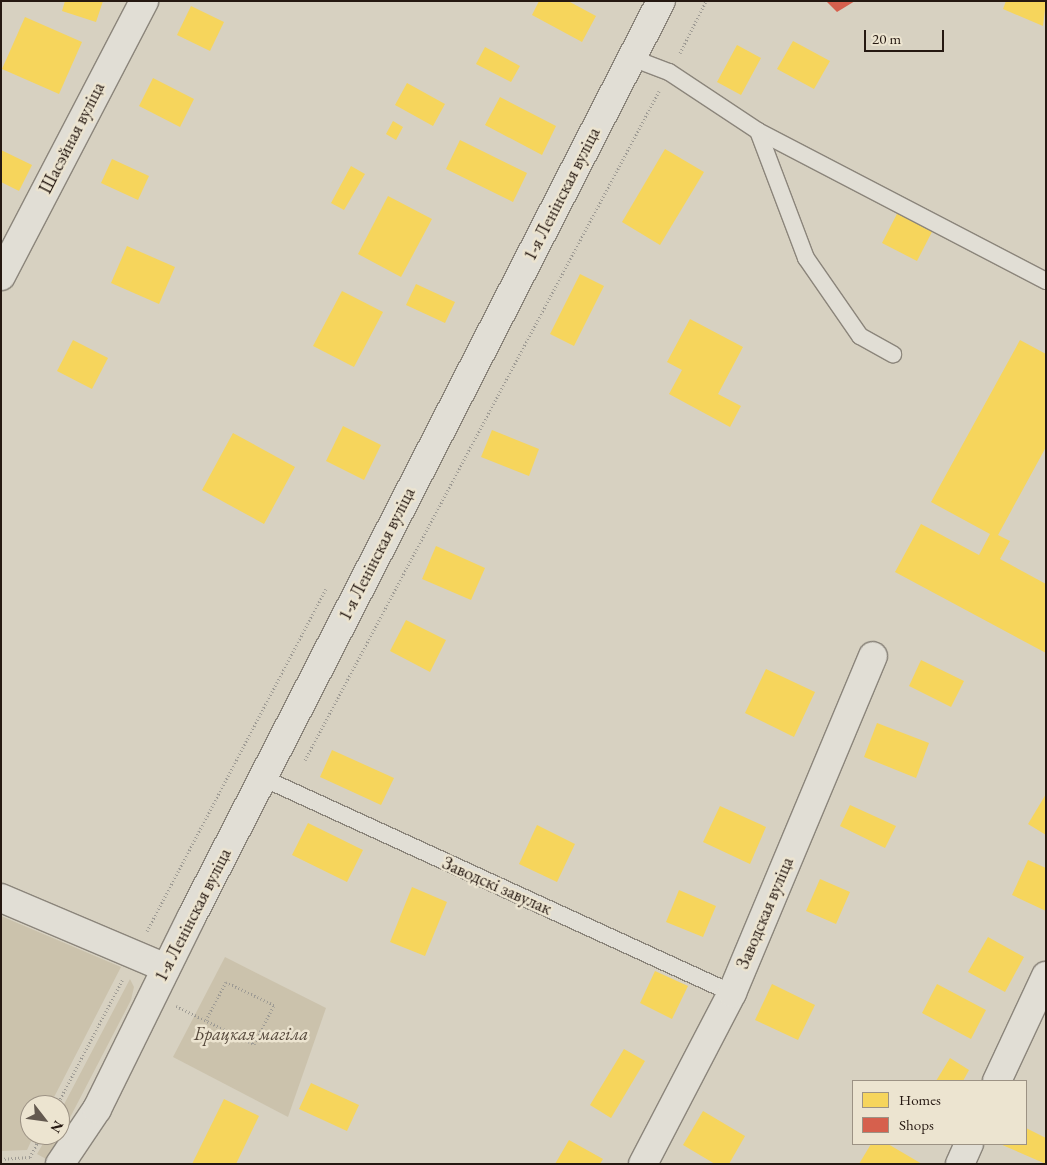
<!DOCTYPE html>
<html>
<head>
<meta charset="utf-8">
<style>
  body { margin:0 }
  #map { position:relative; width:1047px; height:1165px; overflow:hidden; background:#d7d1c1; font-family:"EB Garamond",serif }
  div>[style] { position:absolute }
  .green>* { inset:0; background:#cbc2ac }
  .homes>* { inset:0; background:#f6d55c }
  .shops>* { inset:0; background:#d6604d }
  .path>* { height:3px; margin-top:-1.5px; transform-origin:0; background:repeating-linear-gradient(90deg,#9e9b94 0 1px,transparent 0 3.5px) }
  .roads { filter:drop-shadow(1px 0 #8b857b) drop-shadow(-1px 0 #8b857b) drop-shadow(0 1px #8b857b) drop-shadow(0 -1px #8b857b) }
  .lane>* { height:16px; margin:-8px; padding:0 8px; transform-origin:8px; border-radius:8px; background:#e1ded5 }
  .street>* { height:28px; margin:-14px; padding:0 14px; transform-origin:14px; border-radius:14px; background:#e1ded5 }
  .secondary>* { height:28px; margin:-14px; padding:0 14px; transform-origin:14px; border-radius:14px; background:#e1ded5 }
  span { translate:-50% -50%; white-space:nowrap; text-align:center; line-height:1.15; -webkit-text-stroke:5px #ece4d0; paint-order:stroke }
  .street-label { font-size:18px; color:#251811 }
  .park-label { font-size:18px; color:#54473a; font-style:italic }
  .frame { position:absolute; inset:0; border:2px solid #251811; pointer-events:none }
  .legend { position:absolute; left:852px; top:1080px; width:175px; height:65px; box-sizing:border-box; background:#ece4d0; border:1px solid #9c9284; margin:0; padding:6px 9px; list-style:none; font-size:15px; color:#251811 }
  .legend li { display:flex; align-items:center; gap:10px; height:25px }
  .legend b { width:25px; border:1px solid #9c9284 }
  .north { position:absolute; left:20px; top:1095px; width:50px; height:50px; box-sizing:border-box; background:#ece4d0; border:1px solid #9c9284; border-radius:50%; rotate:120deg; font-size:14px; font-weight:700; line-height:20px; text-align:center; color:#251811 }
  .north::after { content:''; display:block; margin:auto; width:18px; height:22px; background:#63594f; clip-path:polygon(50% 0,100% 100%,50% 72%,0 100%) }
  .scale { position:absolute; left:864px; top:30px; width:80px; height:22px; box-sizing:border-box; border:2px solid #251811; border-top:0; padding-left:6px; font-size:15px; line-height:18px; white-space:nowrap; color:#251811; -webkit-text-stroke:4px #ece4d0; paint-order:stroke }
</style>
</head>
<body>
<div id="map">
  <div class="green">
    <i style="clip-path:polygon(1px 916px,121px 967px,50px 1105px,30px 1105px,30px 1135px,34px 1135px,27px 1150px,1px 1151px)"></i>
    <i style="clip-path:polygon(225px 957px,326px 1008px,288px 1117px,173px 1057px)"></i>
    <i style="clip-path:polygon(130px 979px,134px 987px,131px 1000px,48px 1160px,37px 1154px,48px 1135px,60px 1135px,60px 1112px)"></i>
  </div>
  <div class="homes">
    <i style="clip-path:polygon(65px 1px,103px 1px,96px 22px,62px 11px)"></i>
    <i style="clip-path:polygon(539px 1px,568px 1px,596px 16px,582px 42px,532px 15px)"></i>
    <i style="clip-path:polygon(1006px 1px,1046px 1px,1043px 26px,1003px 9px)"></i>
    <i style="clip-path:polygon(191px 6px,224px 22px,210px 51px,177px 35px)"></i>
    <i style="clip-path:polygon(25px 17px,82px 42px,59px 94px,2px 69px)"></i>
    <i style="clip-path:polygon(793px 41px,830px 61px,814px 89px,777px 69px)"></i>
    <i style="clip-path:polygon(737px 45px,761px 58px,741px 95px,717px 82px)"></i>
    <i style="clip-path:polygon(485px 47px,520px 66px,511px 82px,476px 64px)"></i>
    <i style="clip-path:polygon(153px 78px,194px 99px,180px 127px,139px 106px)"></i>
    <i style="clip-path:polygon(407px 83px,445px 104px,433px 126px,395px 105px)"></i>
    <i style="clip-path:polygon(500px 97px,556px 126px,542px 155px,485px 125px)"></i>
    <i style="clip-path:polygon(393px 121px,403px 127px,396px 140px,386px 134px)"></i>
    <i style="clip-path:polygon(460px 140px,527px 173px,513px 202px,446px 169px)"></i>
    <i style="clip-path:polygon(665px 149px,704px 172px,660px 245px,622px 222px)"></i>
    <i style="clip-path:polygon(1px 150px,32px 165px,19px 191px,1px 182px)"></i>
    <i style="clip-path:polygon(112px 159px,149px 176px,138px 200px,101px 183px)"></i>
    <i style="clip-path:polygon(351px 166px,365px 174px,344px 210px,331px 203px)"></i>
    <i style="clip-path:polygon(388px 196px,432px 219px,401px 277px,358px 254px)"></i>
    <i style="clip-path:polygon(900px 208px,935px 226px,917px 261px,882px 243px)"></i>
    <i style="clip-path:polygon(127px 246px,175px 267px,159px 304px,111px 283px)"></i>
    <i style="clip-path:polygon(580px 274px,604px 286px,574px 346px,550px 334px)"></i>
    <i style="clip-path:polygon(416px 284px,455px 302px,445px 323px,406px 305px)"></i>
    <i style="clip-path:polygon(342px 291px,383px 312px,354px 367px,313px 346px)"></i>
    <i style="clip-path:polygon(690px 319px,743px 347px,718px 394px,741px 406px,730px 427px,669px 394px,682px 370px,667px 362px)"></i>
    <i style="clip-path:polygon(73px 340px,108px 358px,92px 389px,57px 371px)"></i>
    <i style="clip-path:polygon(1020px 340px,1046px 354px,1046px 447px,998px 535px,1010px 541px,1000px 559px,1046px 584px,1046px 653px,895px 572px,921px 524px,979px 555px,990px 534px,931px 502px)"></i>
    <i style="clip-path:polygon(343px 426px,381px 445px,364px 480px,326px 461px)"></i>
    <i style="clip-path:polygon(492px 430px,539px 449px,529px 476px,481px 457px)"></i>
    <i style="clip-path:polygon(233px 433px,295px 467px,264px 524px,202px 490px)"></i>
    <i style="clip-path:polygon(436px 546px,485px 568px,471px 600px,422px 579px)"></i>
    <i style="clip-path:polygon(406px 620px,446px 640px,430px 672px,390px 651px)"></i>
    <i style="clip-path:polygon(921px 660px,964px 681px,951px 707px,909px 686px)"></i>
    <i style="clip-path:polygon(766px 669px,815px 692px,794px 737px,745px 713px)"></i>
    <i style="clip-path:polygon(877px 723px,929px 743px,916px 778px,864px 757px)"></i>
    <i style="clip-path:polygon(332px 750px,394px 778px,381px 805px,320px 777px)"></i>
    <i style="clip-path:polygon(1046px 794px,1046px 835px,1028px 824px)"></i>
    <i style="clip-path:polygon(850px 805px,896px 826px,885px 848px,840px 826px)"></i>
    <i style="clip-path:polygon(720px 806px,766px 827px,750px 864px,703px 842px)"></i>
    <i style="clip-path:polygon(308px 823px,363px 850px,347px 882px,292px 855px)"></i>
    <i style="clip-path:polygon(537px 825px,575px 844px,557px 882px,519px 864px)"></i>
    <i style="clip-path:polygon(1028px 860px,1046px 868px,1046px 911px,1012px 895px)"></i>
    <i style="clip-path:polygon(820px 879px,850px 892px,836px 924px,806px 911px)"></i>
    <i style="clip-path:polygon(412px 887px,447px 902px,425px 956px,390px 942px)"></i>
    <i style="clip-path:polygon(679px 890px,716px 906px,703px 937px,666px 922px)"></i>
    <i style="clip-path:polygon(988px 937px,1024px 957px,1005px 992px,968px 972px)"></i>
    <i style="clip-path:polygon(655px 971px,688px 986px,672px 1019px,640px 1003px)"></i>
    <i style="clip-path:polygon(772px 984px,815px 1005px,798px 1040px,755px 1020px)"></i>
    <i style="clip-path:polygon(937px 984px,986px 1010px,971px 1039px,922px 1013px)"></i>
    <i style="clip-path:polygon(624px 1049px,645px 1061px,611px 1118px,590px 1105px)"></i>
    <i style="clip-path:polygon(950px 1058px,969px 1070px,963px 1081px,936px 1081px)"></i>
    <i style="clip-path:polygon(311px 1083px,359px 1105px,347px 1131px,299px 1109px)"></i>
    <i style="clip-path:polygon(224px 1099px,259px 1116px,236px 1164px,192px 1164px)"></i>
    <i style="clip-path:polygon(703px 1111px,745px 1136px,729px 1164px,715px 1164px,683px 1145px)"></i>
    <i style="clip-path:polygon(1026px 1128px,1046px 1138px,1046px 1164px,1000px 1144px,1026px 1144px)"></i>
    <i style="clip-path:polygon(569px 1140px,603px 1159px,600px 1164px,555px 1164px)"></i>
    <i style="clip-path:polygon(871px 1144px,888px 1144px,922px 1164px,859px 1164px)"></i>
  </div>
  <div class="shops">
    <i style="clip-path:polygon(826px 1px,855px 1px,837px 12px)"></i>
  </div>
  <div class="path">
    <i style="left:680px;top:53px;width:58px;rotate:-63.4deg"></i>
    <i style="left:305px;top:760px;width:757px;rotate:-62.11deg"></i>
    <i style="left:147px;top:931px;width:386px;rotate:-62.4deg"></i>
    <i style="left:176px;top:1006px;width:87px;rotate:26deg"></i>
    <i style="left:254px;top:1044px;width:44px;rotate:-62.9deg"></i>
    <i style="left:274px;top:1005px;width:53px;rotate:-154.4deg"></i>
    <i style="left:226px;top:982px;width:43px;rotate:117.8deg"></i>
    <i style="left:57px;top:1105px;width:142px;rotate:-62.4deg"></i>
    <i style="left:1px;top:1159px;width:29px;rotate:-4deg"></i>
    <i style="left:30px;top:1157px;width:25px;rotate:-63deg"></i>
  </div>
  <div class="roads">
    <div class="lane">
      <i style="left:632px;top:58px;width:40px;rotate:21deg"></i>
      <i style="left:669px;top:72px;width:107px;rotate:33.5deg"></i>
      <i style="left:758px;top:131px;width:325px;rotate:27.5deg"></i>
      <i style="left:758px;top:131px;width:136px;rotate:69.3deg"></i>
      <i style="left:806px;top:258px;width:95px;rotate:55.3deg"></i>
      <i style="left:860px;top:336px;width:38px;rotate:29deg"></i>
      <i style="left:263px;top:778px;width:516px;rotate:24.63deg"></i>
    </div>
    <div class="street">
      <i style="left:1px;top:276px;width:310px;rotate:-62.5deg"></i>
      <i style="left:1px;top:898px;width:179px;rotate:23deg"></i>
      <i style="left:997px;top:1081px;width:116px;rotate:-65deg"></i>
      <i style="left:643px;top:1164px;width:193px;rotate:-62.5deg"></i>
      <i style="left:732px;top:993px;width:365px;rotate:-67.3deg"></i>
      <i style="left:960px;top:1164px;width:22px;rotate:-66deg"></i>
    </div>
    <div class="secondary">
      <i style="left:60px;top:1164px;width:66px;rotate:-56.1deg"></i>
      <i style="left:97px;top:1109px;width:213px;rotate:-63.8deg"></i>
      <i style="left:191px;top:918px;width:1030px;rotate:-62.86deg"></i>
    </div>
  </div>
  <div class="street-label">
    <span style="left:72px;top:138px;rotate:-63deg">Шасэйная вуліца</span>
    <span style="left:562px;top:194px;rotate:-63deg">1-я Ленінская вуліца</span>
    <span style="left:377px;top:554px;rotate:-63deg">1-я Ленінская вуліца</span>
    <span style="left:497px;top:886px;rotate:24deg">Заводскі завулак</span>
    <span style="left:765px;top:913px;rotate:-67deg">Заводская вуліца</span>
    <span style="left:193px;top:915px;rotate:-63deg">1-я Ленінская вуліца</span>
  </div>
  <div class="park-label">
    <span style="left:251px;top:1034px">Брацкая магіла</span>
  </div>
  <div class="frame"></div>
  <ul class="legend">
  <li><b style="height:14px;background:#f6d55c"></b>Homes</li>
  <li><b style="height:14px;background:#d6604d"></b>Shops</li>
  </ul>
  <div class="north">N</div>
  <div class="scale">20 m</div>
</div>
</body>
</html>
